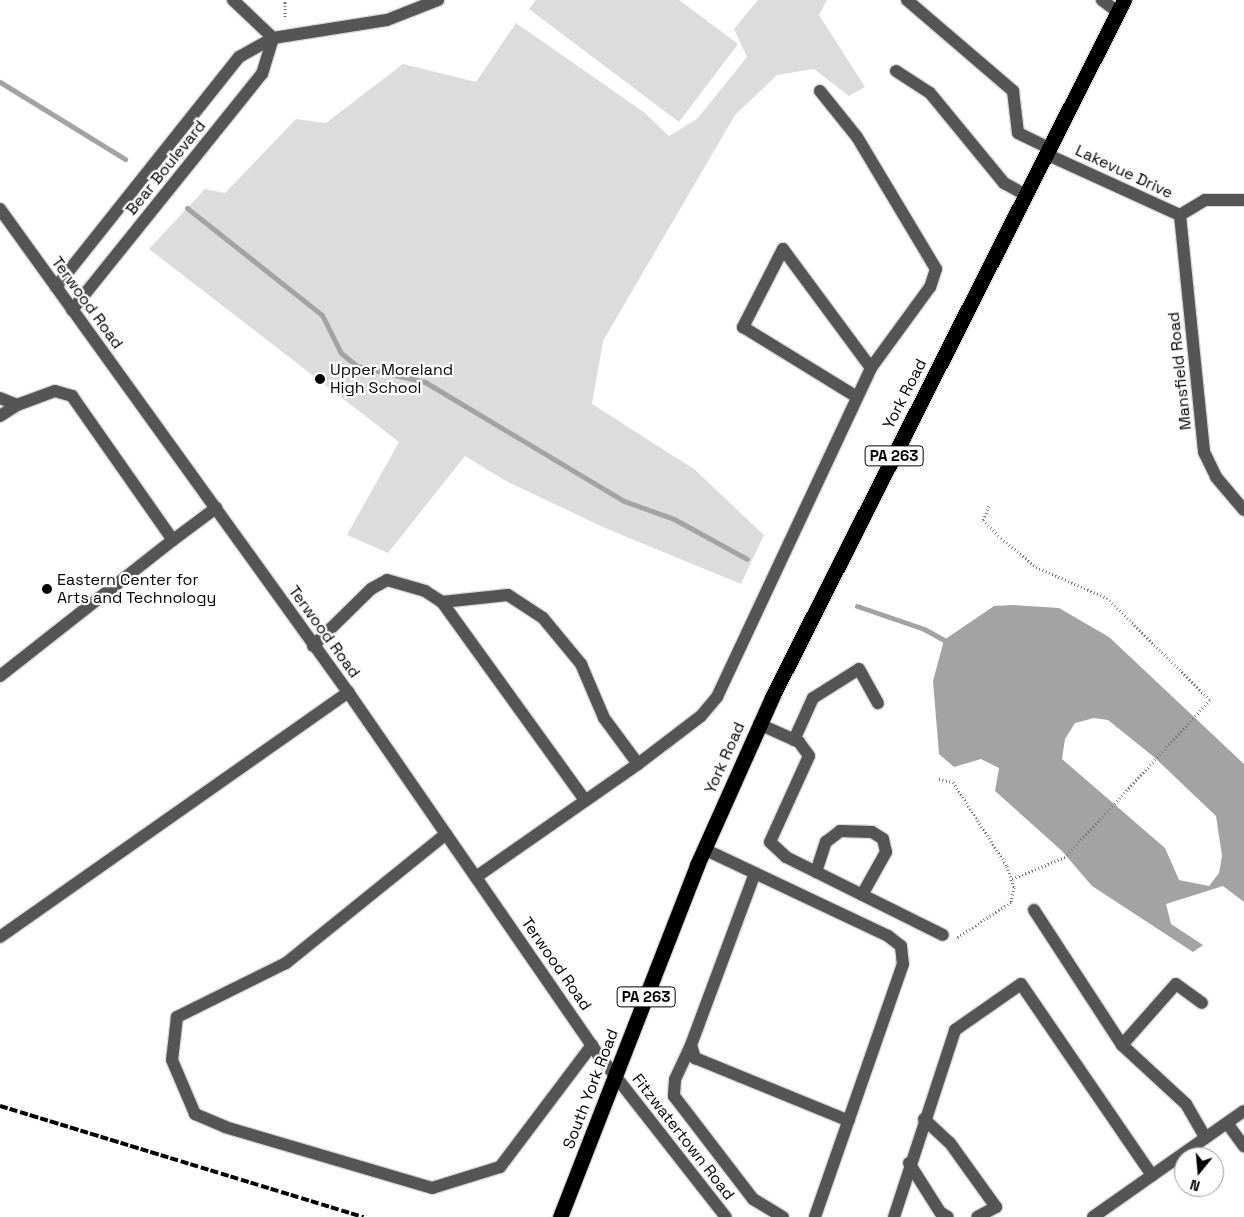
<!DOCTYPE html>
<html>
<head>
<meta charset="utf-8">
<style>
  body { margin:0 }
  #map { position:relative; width:1244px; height:1217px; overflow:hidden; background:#fff; font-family:"Space Grotesk",sans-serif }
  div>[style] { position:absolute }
  .green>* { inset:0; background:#dcdcdc }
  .water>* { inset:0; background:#a3a3a3 }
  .stream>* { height:5px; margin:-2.5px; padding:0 2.5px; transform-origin:2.5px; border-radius:2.5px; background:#a3a3a3 }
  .path>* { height:3px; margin-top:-1.5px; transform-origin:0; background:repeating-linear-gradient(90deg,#777 0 1px,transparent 0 3.5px) }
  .roads { filter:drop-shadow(1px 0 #dbdbdb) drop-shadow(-1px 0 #dbdbdb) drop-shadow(0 1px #dbdbdb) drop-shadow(0 -1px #dbdbdb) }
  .minor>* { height:12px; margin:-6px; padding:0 6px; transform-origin:6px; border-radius:6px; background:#555 }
  .highway>* { height:15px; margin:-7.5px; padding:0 7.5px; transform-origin:7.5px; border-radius:7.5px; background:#000 }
  .rail>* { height:4px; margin-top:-2px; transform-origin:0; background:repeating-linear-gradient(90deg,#000 0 8px,transparent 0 10.5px) }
  .dots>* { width:14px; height:14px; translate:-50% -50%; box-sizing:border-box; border:2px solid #fff; border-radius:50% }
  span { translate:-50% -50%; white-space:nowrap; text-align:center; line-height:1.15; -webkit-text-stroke:4.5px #fff; paint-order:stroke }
  .shield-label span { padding:1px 4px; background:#fff; border:1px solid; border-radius:4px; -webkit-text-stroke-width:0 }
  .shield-label { font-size:15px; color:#000; font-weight:700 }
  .street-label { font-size:16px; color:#000 }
  .poi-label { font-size:16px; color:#000 }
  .left { translate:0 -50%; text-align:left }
  .north { position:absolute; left:1174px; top:1147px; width:50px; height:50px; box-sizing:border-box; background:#fff; border:1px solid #999; border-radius:50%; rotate:197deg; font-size:14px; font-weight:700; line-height:20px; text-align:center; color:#000 }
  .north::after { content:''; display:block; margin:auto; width:18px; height:22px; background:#000; clip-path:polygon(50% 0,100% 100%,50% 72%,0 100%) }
</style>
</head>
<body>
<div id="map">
  <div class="green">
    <i style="clip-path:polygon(536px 0,679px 0,738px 44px,679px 122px,529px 9px)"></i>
    <i style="clip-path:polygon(758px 0,827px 0,819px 15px,865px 87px,849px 96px,814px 69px,777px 75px,735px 115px,603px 341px,592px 404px,694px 469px,764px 535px,741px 584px,605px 528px,504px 480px,465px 456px,388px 553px,347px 535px,399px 442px,149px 249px,205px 189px,225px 193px,296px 119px,326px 123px,403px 64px,476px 82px,516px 23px,645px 113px,669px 136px,697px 119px,747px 57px,734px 29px)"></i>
  </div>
  <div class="water">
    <i style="clip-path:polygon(evenodd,1013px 605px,1059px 608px,1109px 637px,1244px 764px,1244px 902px,1223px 886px,1166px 904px,1171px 924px,1203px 945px,1193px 952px,1092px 886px,1062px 851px,995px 791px,999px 768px,981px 759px,954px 767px,939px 754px,933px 681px,944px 640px,994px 606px,1013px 605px,1094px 718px,1108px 720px,1154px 757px,1216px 816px,1222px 856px,1219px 873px,1209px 886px,1179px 880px,1165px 848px,1062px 759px,1065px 739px,1075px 723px,1094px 718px)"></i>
  </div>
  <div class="stream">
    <i style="left:0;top:82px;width:147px;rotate:31.6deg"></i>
    <i style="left:187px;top:208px;width:172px;rotate:38.4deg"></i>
    <i style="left:322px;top:315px;width:42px;rotate:63.4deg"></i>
    <i style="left:341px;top:353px;width:21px;rotate:39deg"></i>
    <i style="left:357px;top:366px;width:70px;rotate:13.2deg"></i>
    <i style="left:425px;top:382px;width:232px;rotate:30.9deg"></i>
    <i style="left:624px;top:501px;width:53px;rotate:19.8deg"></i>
    <i style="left:674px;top:519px;width:83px;rotate:28.7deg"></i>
    <i style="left:857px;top:606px;width:71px;rotate:18.9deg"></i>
    <i style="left:924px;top:629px;width:29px;rotate:29deg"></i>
  </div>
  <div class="path">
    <i style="left:285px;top:17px;width:17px;rotate:-90deg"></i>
    <i style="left:989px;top:506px;width:15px;rotate:113deg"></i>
    <i style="left:983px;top:520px;width:25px;rotate:45deg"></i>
    <i style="left:1001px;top:538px;width:45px;rotate:39.6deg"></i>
    <i style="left:1036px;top:567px;width:77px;rotate:23.6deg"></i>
    <i style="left:1107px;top:598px;width:145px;rotate:44.7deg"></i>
    <i style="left:1210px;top:700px;width:214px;rotate:132.7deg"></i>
    <i style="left:1065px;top:857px;width:57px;rotate:157.5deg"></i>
    <i style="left:939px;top:779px;width:14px;rotate:12deg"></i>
    <i style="left:953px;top:782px;width:100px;rotate:57.3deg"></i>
    <i style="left:1007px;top:866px;width:22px;rotate:72deg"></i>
    <i style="left:1014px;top:887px;width:15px;rotate:101deg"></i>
    <i style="left:1011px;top:902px;width:66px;rotate:146.8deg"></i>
  </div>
  <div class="roads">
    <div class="minor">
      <i style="left:233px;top:0;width:55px;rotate:43.5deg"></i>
      <i style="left:907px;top:0;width:140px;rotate:40.6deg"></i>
      <i style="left:1013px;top:91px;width:42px;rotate:83.2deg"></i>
      <i style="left:1018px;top:133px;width:34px;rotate:26deg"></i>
      <i style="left:1102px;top:0;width:20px;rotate:37deg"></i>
      <i style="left:896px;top:71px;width:40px;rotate:32.9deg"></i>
      <i style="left:930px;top:93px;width:117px;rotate:50.6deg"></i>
      <i style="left:1004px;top:183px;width:25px;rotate:29deg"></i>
      <i style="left:820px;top:91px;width:59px;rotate:51.2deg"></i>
      <i style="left:857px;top:137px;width:154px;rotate:59.1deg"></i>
      <i style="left:936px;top:269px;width:19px;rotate:108deg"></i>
      <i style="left:930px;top:287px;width:100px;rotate:126.1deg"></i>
      <i style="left:1046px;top:154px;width:147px;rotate:24.5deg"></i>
      <i style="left:1180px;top:215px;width:29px;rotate:-31deg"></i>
      <i style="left:1205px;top:200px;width:39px"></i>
      <i style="left:0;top:209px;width:595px;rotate:54.23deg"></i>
      <i style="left:348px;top:692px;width:440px;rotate:55.4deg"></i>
      <i style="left:598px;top:1054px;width:207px;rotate:51.9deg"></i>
      <i style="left:1180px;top:215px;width:238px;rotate:84.2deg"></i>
      <i style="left:1204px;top:452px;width:28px;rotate:64deg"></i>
      <i style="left:1216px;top:477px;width:43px;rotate:49.7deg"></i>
      <i style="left:56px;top:287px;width:294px;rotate:-51.5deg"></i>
      <i style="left:239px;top:57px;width:39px;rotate:-29deg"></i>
      <i style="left:273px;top:38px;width:115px;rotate:-9deg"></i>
      <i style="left:387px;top:20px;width:55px;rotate:-21.4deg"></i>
      <i style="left:72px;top:310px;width:303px;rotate:-51.2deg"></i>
      <i style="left:262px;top:74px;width:38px;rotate:-73deg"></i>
      <i style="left:0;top:398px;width:18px;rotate:22deg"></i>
      <i style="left:17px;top:405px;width:40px;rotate:-20.2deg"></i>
      <i style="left:55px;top:391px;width:18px;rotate:16deg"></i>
      <i style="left:72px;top:396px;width:176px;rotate:55deg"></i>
      <i style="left:173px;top:540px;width:54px;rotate:-36.7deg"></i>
      <i style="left:0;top:416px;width:20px;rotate:-33deg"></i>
      <i style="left:442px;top:602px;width:66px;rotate:-6.1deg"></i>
      <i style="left:508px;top:595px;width:42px;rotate:33.3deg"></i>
      <i style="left:543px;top:618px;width:60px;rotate:50.4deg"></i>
      <i style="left:581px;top:664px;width:59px;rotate:66.9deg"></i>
      <i style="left:604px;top:718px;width:57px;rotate:53.5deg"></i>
      <i style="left:313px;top:646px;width:81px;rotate:-44.5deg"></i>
      <i style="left:371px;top:589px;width:18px;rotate:-29deg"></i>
      <i style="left:387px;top:580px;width:40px;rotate:16deg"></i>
      <i style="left:425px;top:591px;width:20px;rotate:33deg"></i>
      <i style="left:442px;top:602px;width:243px;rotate:54.2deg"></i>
      <i style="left:0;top:676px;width:220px;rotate:-38.2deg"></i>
      <i style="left:759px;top:724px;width:44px;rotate:24.2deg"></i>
      <i style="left:799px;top:742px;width:17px;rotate:54deg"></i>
      <i style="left:809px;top:756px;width:94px;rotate:114.4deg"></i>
      <i style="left:770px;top:842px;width:22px;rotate:43deg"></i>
      <i style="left:786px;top:857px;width:175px;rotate:26.4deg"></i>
      <i style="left:794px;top:740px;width:46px;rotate:-65.7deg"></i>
      <i style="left:813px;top:698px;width:54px;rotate:-32.2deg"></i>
      <i style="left:859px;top:669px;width:39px;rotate:61deg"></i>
      <i style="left:446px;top:834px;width:206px;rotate:141.1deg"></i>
      <i style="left:286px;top:963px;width:122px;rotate:153.6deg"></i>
      <i style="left:177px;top:1017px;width:43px;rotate:96.6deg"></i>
      <i style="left:172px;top:1060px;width:59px;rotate:66.9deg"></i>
      <i style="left:195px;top:1114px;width:33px;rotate:23deg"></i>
      <i style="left:225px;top:1127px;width:216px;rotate:16.4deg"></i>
      <i style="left:432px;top:1188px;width:71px;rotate:-17.2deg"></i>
      <i style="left:500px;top:1167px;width:153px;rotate:-53deg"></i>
      <i style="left:704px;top:849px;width:204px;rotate:25.3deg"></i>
      <i style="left:888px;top:936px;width:16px;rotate:38deg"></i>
      <i style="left:901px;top:946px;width:18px;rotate:84deg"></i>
      <i style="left:903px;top:964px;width:268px;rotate:109.2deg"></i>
      <i style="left:816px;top:872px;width:32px;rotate:-72deg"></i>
      <i style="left:826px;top:842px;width:18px;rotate:-38deg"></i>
      <i style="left:840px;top:831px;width:32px;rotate:2deg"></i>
      <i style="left:872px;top:832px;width:13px;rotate:32deg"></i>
      <i style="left:883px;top:839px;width:13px;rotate:77deg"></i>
      <i style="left:886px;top:852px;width:49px;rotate:119.2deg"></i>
      <i style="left:755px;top:873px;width:184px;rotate:110.4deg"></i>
      <i style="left:691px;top:1045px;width:14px;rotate:73deg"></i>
      <i style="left:695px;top:1058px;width:166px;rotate:22.2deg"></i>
      <i style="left:476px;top:877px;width:198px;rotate:-34.9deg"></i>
      <i style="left:638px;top:764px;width:79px;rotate:-37.3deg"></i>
      <i style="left:701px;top:716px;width:25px;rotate:-50deg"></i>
      <i style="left:717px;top:697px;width:363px;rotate:-64.9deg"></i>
      <i style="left:871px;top:368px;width:148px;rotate:-126.5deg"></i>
      <i style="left:783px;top:249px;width:88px;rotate:117.1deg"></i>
      <i style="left:743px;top:327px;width:134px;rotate:31.6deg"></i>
      <i style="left:1034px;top:910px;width:161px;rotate:56.9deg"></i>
      <i style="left:1122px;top:1045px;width:87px;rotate:42.7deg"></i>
      <i style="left:1186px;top:1104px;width:39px;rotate:60deg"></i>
      <i style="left:0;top:937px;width:426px;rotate:-35.1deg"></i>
      <i style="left:691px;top:1045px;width:38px;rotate:115deg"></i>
      <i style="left:675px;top:1080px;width:16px;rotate:94deg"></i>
      <i style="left:674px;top:1096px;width:130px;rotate:52.5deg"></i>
      <i style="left:753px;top:1199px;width:35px;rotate:31deg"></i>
      <i style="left:1122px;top:1045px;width:81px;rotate:-48.5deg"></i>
      <i style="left:1176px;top:984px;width:32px;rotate:36deg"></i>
      <i style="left:924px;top:1119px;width:35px;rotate:43deg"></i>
      <i style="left:950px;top:1143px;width:79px;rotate:54.3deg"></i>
      <i style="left:996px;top:1207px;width:21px;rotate:152deg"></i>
      <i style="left:1227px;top:1123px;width:29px;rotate:54deg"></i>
      <i style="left:909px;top:1163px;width:58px;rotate:57.7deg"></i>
      <i style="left:940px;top:1212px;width:9px;rotate:32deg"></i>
      <i style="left:894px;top:1217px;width:197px;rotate:-71.9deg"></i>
      <i style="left:955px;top:1030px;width:80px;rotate:-34.9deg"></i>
      <i style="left:1021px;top:984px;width:232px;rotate:55.6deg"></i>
      <i style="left:1093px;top:1217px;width:184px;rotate:-35.1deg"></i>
    </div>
    <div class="highway">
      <i style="left:560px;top:1217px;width:378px;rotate:-68.7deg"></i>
      <i style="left:697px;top:865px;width:184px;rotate:-65.9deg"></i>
      <i style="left:772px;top:697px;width:781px;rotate:-63.21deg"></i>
    </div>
  </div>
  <div class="rail">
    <i style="left:0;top:1106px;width:380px;rotate:17deg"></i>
  </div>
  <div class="dots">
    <i style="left:320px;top:379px;background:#000"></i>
    <i style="left:47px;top:589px;background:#000"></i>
  </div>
  <div class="shield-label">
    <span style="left:894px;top:456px">PA 263</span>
    <span style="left:646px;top:997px">PA 263</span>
  </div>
  <div class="street-label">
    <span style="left:166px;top:168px;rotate:-51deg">Bear Boulevard</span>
    <span style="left:1124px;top:172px;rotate:25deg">Lakevue Drive</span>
    <span style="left:87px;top:303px;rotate:54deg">Terwood Road</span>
    <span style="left:1180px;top:371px;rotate:-96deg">Mansfield Road</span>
    <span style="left:905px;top:394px;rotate:-63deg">York Road</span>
    <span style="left:324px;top:632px;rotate:54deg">Terwood Road</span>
    <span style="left:725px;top:758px;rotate:-66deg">York Road</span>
    <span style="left:556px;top:964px;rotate:55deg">Terwood Road</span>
    <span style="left:591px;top:1089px;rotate:-69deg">South York Road</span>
    <span style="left:683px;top:1137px;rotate:52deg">Fitzwatertown Road</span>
  </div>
  <div class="poi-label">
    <span class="left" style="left:330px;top:379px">Upper Moreland<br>High School</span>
    <span class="left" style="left:57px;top:589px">Eastern Center for<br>Arts and Technology</span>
  </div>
  <div class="north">N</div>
</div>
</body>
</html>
